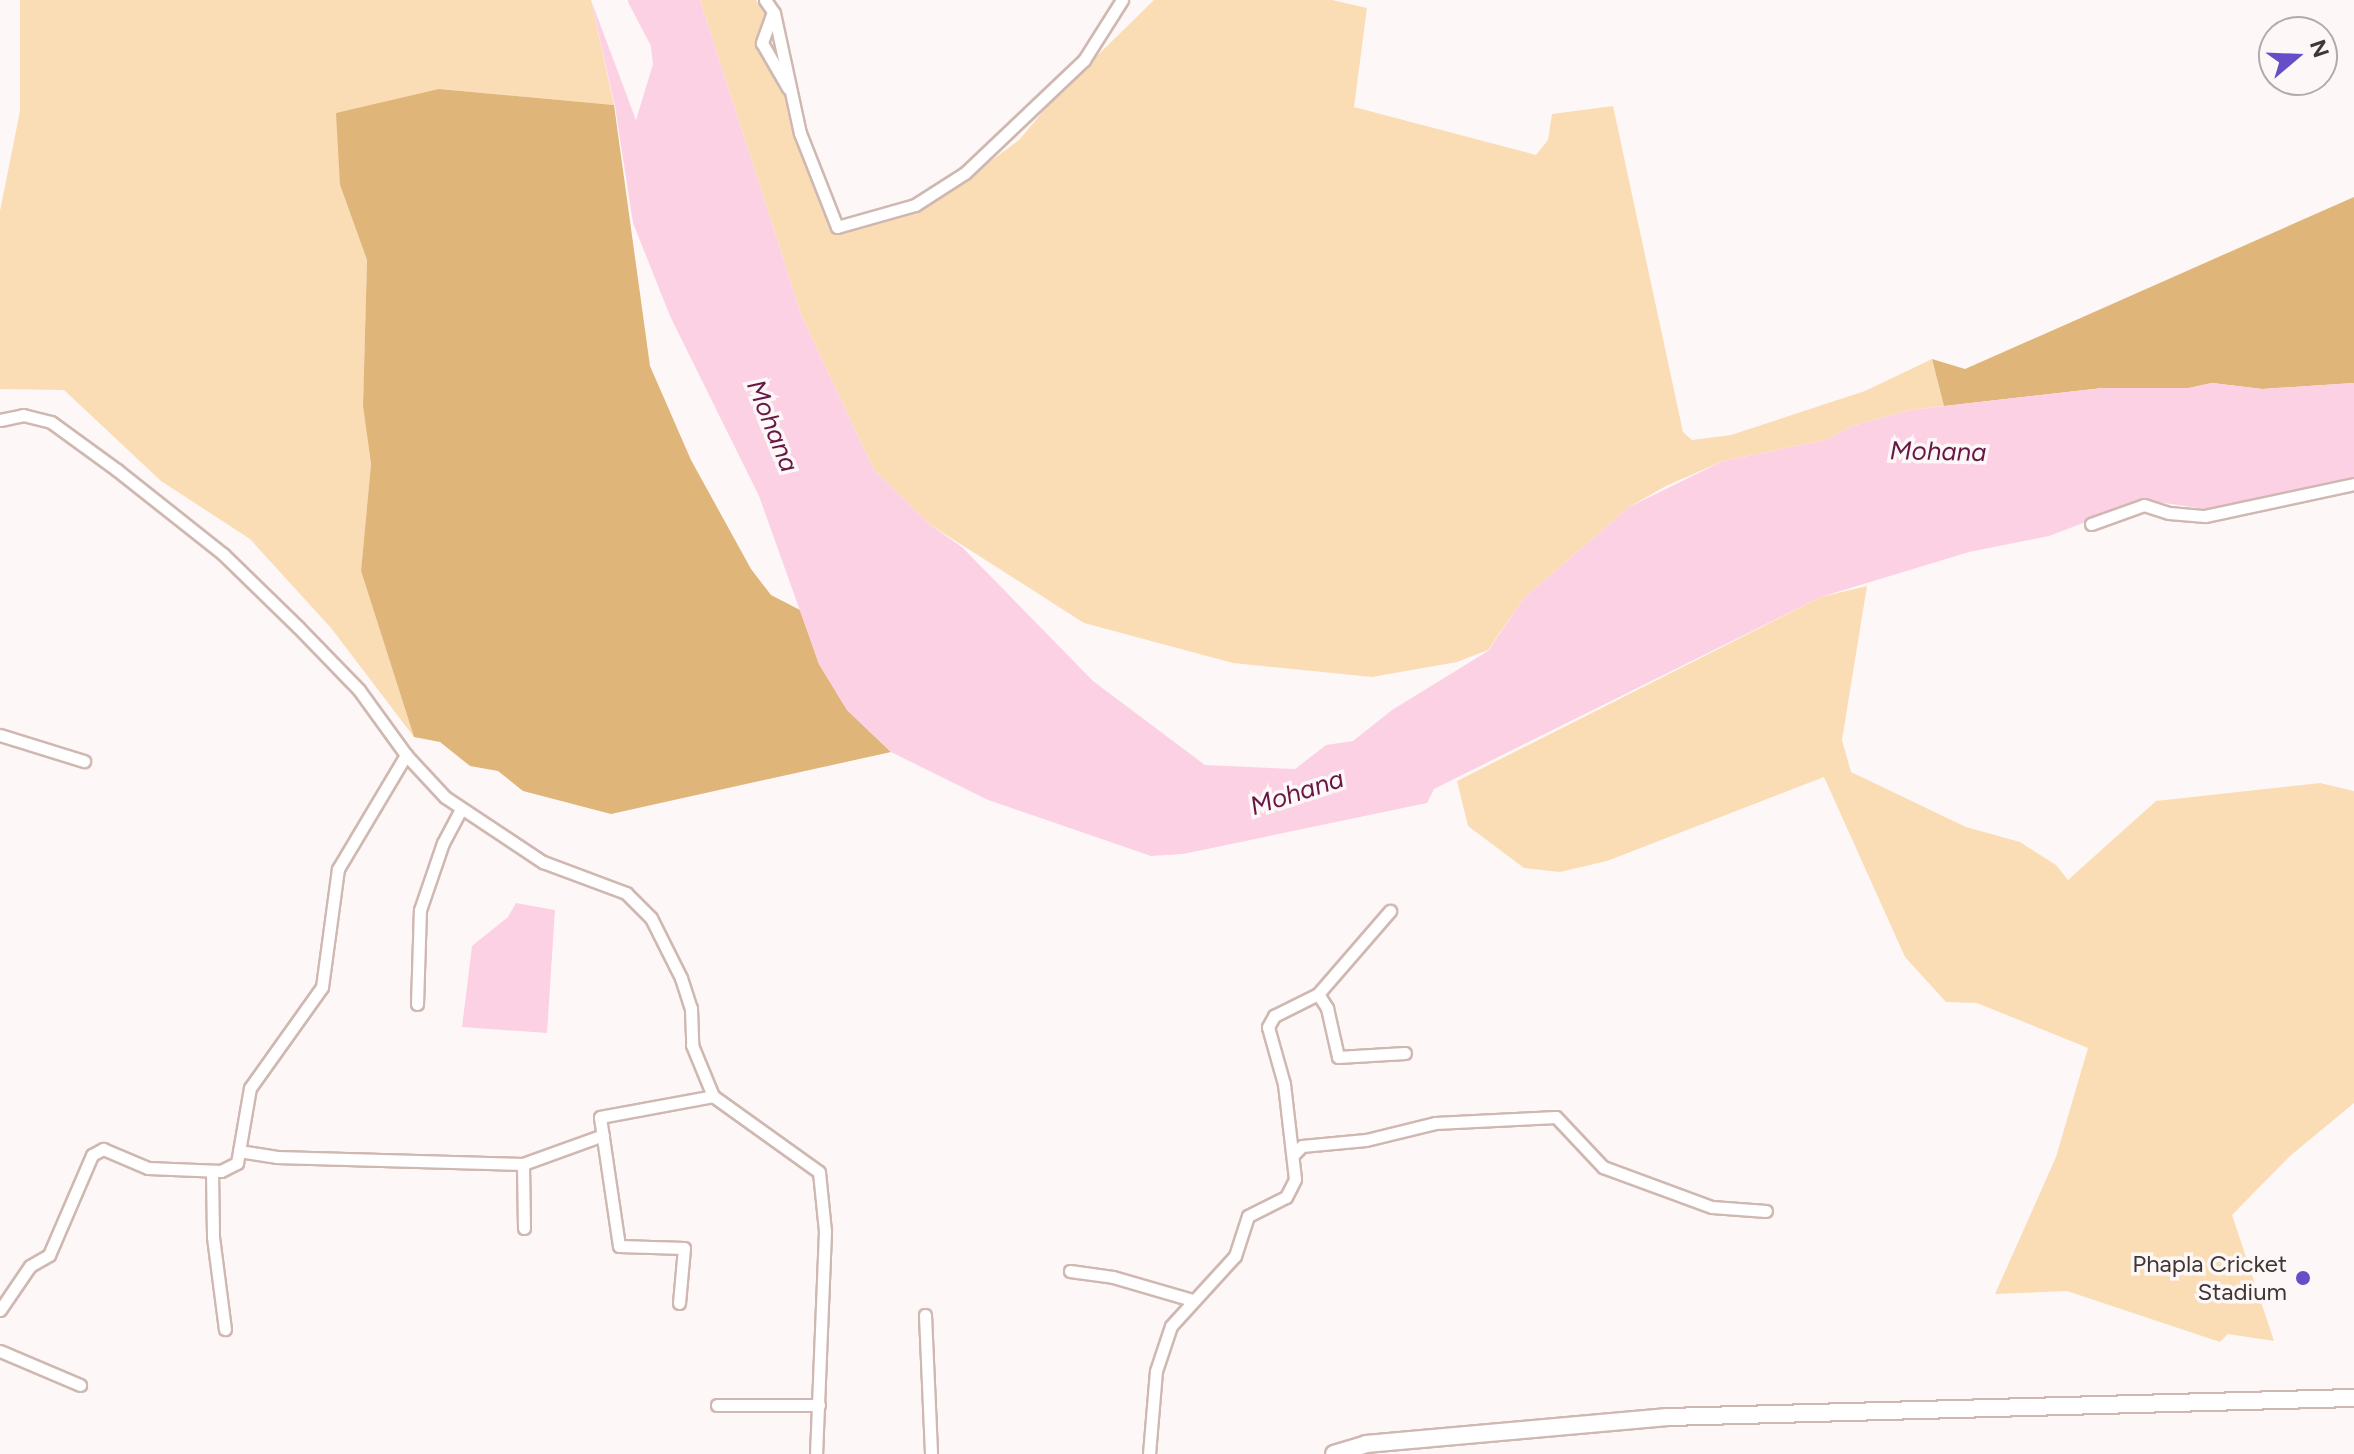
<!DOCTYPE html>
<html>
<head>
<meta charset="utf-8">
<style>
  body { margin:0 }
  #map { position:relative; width:2354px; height:1454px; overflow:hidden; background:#fdf8f7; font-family:Figtree,sans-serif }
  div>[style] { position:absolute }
  .green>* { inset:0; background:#faddb5 }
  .forest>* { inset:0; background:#dfb579 }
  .water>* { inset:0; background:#fdd1e4 }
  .river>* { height:18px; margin:-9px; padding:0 9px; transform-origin:9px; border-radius:9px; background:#fdd1e4 }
  .roads { filter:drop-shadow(2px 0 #d0b8b2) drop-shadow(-2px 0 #d0b8b2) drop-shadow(0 2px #d0b8b2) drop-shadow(0 -2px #d0b8b2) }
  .street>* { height:11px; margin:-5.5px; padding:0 5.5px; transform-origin:5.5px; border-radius:5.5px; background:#fff }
  .secondary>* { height:16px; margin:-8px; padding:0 8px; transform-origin:8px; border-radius:8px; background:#fff }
  .dots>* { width:22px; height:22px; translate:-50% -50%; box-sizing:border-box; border:4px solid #fdf8f7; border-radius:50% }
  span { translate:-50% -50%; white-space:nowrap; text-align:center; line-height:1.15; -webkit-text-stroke:7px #fdf8f7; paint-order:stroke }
  .poi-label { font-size:24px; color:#403734 }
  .right { translate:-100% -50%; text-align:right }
  .water-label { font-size:26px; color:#671744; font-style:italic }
  .north { position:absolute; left:2258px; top:16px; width:80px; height:80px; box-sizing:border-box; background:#fdf8f7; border:2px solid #b1aba9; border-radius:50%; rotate:71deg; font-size:22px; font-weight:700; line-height:32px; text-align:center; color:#403734 }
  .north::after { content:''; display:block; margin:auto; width:28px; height:36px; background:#654fc8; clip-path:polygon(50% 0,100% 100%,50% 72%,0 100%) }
</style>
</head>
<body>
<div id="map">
  <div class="green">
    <i style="clip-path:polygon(20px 0,591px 0,614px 105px,439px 89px,340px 185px,367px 260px,363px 406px,371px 464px,361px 571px,414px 737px,331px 628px,250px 539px,161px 481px,64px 390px,0 389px,0 211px,20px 111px)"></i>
    <i style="clip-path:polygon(700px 0,756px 0,766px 14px,761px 47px,787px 95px,833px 227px,845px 233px,954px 188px,1019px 140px,1056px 96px,1154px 0,1332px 0,1367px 8px,1354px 107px,1536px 155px,1548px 140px,1552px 114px,1613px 106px,1683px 432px,1692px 440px,1731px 435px,1865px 391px,1932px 359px,1944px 406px,1910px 410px,1852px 426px,1826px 440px,1723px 461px,1666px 486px,1629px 507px,1524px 598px,1488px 650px,1457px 662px,1372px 677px,1233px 663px,1084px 623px,929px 524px,874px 470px,802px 317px)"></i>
    <i style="clip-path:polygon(1867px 586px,1842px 740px,1851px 772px,1966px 827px,2020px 842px,2056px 865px,2068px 880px,2156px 801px,2320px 783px,2354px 791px,2354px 1103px,2290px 1156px,2232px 1215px,2274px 1341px,2228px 1334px,2220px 1342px,2067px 1291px,1995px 1294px,2056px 1157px,2088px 1048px,1977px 1003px,1946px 1002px,1905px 957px,1824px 777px,1607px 861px,1560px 872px,1524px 868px,1468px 826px,1457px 781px,1821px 597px)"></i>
  </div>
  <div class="forest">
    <i style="clip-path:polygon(439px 89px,614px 105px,650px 366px,691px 460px,751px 569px,771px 595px,800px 610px,819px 664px,847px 710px,891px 752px,611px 814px,523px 791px,498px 771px,470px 766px,440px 742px,414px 737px,361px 571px,371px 464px,363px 406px,367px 260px,340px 185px,336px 113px)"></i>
    <i style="clip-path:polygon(2354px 197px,2354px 383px,2262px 389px,2212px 383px,2189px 388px,2103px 388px,1944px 406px,1932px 359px,1965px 369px)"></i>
  </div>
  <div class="water">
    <i style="clip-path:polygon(591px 0,636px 120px,653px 64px,645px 0,700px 0,802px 317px,874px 470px,929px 524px,962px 547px,1093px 681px,1205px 765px,1295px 769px,1326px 745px,1353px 741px,1392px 710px,1488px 651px,1524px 598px,1629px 507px,1723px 461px,1826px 440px,1852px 426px,1910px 410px,2103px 388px,2189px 388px,2212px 383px,2262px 389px,2354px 383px,2354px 479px,2218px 511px,2144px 500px,2049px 536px,1969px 552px,1821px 597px,1434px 789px,1427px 803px,1183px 854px,1151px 856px,988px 800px,891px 752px,847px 710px,819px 664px,759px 496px,670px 316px,633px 223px,615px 107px)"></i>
    <i style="clip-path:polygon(516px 903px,555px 910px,547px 1033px,462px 1027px,472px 946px,508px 917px)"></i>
  </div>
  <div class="river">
    <i style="left:637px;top:0;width:45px;rotate:62.3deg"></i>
  </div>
  <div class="roads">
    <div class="street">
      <i style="left:765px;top:0;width:16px;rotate:55deg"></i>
      <i style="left:774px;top:13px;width:123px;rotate:77.8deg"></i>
      <i style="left:800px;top:133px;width:101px;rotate:68.5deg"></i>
      <i style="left:837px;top:227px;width:81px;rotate:-15.8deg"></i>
      <i style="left:915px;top:205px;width:59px;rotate:-32.6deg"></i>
      <i style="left:965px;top:173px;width:164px;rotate:-43.5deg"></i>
      <i style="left:1084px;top:60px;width:71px;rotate:-57.7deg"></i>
      <i style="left:773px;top:12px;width:33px;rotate:110deg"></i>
      <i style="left:762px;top:43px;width:52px;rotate:60deg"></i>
      <i style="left:0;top:420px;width:24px;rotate:-12deg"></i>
      <i style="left:23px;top:415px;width:29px;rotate:14deg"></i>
      <i style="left:51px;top:422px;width:82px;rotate:36deg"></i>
      <i style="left:117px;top:470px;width:135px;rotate:38.4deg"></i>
      <i style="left:223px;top:554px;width:105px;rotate:44.2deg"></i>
      <i style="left:298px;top:627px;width:88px;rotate:45.9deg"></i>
      <i style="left:359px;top:690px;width:80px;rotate:54.1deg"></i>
      <i style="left:406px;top:755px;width:57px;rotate:47.1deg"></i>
      <i style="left:445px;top:797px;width:118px;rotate:33.6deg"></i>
      <i style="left:543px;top:862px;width:89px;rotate:20.5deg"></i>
      <i style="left:626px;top:893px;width:35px;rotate:45deg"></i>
      <i style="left:651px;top:918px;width:67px;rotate:63.4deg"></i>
      <i style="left:681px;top:978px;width:32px;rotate:72deg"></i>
      <i style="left:691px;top:1008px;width:37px;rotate:88deg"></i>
      <i style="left:692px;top:1045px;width:55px;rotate:67.6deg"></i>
      <i style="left:713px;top:1096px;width:130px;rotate:35.6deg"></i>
      <i style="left:819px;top:1172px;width:59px;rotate:84.2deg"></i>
      <i style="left:825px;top:1231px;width:223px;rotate:92.3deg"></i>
      <i style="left:2091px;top:524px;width:56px;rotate:-19.7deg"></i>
      <i style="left:2144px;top:505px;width:26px;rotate:18deg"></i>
      <i style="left:2169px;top:513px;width:36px;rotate:5deg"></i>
      <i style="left:2205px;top:516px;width:152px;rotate:-12.1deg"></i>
      <i style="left:0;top:735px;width:88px;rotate:17.2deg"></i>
      <i style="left:1318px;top:994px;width:17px;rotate:57deg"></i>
      <i style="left:1327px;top:1008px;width:50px;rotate:77.3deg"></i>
      <i style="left:1338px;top:1057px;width:67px;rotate:-3.4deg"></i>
      <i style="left:417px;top:1004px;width:94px;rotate:-88.2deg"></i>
      <i style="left:420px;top:910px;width:71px;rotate:-71.1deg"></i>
      <i style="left:443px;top:843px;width:38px;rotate:-62deg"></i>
      <i style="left:239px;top:1151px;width:37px;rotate:9deg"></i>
      <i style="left:276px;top:1157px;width:247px;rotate:1.6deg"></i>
      <i style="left:1294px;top:1154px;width:11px;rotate:-45deg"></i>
      <i style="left:1302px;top:1146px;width:64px;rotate:-5.4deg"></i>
      <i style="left:1366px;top:1140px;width:71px;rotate:-13.8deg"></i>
      <i style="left:1435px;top:1123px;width:121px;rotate:-2.8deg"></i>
      <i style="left:1556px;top:1117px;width:69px;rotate:46.8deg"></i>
      <i style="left:1603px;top:1167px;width:116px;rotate:20.2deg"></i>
      <i style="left:1712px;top:1207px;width:54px;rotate:4.2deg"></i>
      <i style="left:212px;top:1171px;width:66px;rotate:89.1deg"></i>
      <i style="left:213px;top:1237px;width:93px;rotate:82.6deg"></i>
      <i style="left:524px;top:1228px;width:64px;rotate:-90.9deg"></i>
      <i style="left:523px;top:1164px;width:85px;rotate:-19.9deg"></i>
      <i style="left:1070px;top:1271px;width:43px;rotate:7.9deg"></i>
      <i style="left:1113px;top:1277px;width:82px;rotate:16.2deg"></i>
      <i style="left:679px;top:1303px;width:55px;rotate:-84.8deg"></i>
      <i style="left:684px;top:1248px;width:65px;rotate:-178.2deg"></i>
      <i style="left:619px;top:1246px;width:130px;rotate:-98.4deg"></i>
      <i style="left:600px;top:1117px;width:115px;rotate:-10.5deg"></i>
      <i style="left:0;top:1310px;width:53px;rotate:-55.7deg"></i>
      <i style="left:30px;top:1266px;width:22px;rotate:-30deg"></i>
      <i style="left:49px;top:1255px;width:109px;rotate:-66.7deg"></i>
      <i style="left:92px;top:1155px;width:13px;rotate:-29deg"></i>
      <i style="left:103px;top:1149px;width:49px;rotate:22.9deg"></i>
      <i style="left:148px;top:1168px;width:73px;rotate:2.4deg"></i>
      <i style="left:221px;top:1171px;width:18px;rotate:-27deg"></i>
      <i style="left:237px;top:1163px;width:76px;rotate:-80.2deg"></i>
      <i style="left:250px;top:1088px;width:124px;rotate:-54.5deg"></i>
      <i style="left:322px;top:987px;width:119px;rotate:-82.3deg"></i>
      <i style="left:338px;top:869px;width:133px;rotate:-59.2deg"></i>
      <i style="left:925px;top:1315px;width:139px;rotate:87.5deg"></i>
      <i style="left:0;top:1351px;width:87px;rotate:23deg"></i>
      <i style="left:717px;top:1405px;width:102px"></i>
      <i style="left:1149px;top:1454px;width:83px;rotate:-85.2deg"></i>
      <i style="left:1156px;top:1371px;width:47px;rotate:-71.6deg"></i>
      <i style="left:1171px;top:1326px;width:95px;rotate:-47.6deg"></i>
      <i style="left:1235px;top:1256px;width:42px;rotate:-72deg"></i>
      <i style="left:1248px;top:1216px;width:42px;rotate:-26.6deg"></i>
      <i style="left:1286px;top:1197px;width:20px;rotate:-63deg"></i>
      <i style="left:1295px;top:1179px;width:96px;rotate:-96.6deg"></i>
      <i style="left:1284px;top:1084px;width:59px;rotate:-105.7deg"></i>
      <i style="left:1268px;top:1027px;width:13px;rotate:-61deg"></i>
      <i style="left:1274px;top:1016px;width:49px;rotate:-26.6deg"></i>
      <i style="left:1318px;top:994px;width:110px;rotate:-49.1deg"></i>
    </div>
    <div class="secondary">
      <i style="left:1334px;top:1454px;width:34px;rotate:-17deg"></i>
      <i style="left:1366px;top:1444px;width:303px;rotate:-5.1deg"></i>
      <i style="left:1668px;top:1417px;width:686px;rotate:-1.59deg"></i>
    </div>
  </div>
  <div class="dots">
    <i style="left:2303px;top:1278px;background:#654fc8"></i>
  </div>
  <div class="poi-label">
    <span class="right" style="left:2287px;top:1278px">Phapla Cricket<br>Stadium</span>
  </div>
  <div class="water-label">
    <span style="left:772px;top:426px;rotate:68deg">Mohana</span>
    <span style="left:1938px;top:452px;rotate:1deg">Mohana</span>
    <span style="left:1297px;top:793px;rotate:-18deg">Mohana</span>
  </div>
  <div class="north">N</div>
</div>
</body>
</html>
